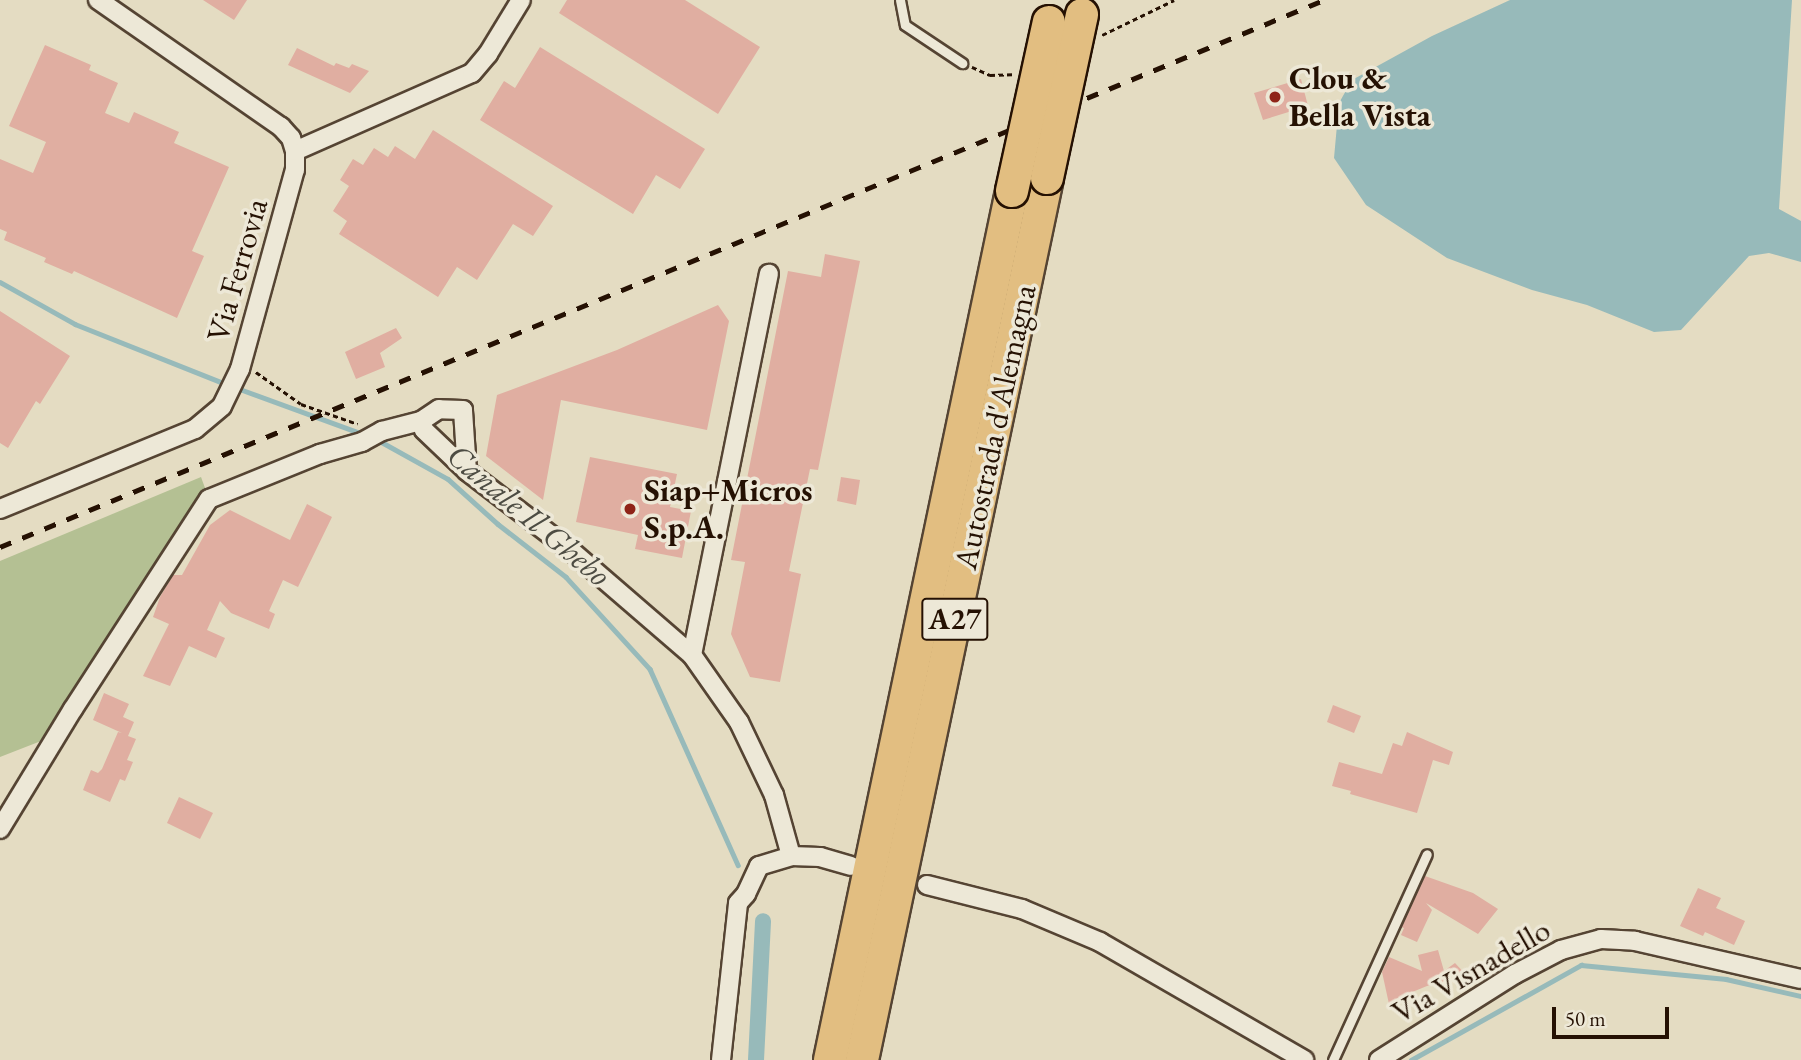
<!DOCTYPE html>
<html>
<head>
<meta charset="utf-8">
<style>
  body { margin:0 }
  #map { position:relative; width:1801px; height:1060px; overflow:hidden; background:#e4dcc2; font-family:"EB Garamond",serif }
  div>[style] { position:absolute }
  .green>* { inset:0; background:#b4c093 }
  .water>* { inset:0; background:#97baba }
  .stream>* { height:4.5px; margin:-2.25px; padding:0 2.25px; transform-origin:2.25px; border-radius:2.25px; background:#97baba }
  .canal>* { height:16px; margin:-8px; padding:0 8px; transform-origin:8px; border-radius:8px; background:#97baba }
  .building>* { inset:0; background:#e0aea1 }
  .path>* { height:2.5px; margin-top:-1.25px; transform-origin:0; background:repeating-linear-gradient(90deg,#251103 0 5px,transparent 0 8.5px) }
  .roads { filter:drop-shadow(2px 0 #543) drop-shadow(-2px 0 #543) drop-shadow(0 2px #543) drop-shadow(0 -2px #543) }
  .lane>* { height:9px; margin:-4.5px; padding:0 4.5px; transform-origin:4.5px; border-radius:4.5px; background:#ede8d7 }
  .street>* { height:18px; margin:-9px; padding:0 9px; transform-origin:9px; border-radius:9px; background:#ede8d7 }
  .highway>* { height:32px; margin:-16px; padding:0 16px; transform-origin:16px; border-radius:16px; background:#e2be81 }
  .rail>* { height:4.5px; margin-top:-2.25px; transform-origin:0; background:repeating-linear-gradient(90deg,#251103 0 12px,transparent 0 24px) }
  .bridges { filter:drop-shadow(2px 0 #251103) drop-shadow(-2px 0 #251103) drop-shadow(0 2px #251103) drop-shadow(0 -2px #251103) }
  .highway-bridge>* { height:32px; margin:-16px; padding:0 16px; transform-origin:16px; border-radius:16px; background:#e2be81 }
  .dots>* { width:19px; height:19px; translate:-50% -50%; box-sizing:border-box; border:4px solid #ede8d7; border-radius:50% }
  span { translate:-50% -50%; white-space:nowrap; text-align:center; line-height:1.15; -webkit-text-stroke:7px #ede8d7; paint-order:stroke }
  .shield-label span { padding:2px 5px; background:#ede8d7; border:2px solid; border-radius:5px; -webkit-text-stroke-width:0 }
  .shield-label { font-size:30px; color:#251103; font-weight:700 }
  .poi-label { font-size:32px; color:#251103; font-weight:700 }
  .left { translate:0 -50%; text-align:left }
  .street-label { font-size:32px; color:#251103 }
  .water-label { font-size:33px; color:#4d4c43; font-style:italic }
  .scale { position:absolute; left:1552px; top:1007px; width:117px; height:32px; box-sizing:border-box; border:4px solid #251103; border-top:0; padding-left:9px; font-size:21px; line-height:24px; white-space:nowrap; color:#251103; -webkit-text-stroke:5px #ede8d7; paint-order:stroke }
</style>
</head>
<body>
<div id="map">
  <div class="green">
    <i style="clip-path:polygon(201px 477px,209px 499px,59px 734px,0 757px,0 561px)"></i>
  </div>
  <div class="water">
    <i style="clip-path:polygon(1510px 0,1792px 0,1779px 209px,1801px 221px,1801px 262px,1769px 253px,1749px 256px,1681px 330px,1654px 332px,1587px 305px,1532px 290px,1447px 258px,1366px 205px,1334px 158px,1339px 103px,1352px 80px,1432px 36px)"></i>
  </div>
  <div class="stream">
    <i style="left:0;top:282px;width:86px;rotate:29.2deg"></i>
    <i style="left:75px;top:324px;width:165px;rotate:21.7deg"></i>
    <i style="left:237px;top:388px;width:134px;rotate:20.1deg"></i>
    <i style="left:378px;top:440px;width:80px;rotate:29.1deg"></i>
    <i style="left:448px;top:479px;width:67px;rotate:42deg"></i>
    <i style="left:498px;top:524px;width:86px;rotate:37.9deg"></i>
    <i style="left:566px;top:577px;width:125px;rotate:47.6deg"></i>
    <i style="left:650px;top:669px;width:215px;rotate:65.8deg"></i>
    <i style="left:1411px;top:1060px;width:195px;rotate:-29.2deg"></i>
    <i style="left:1581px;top:965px;width:146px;rotate:5.5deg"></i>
    <i style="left:1726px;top:979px;width:77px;rotate:12.8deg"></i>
  </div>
  <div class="canal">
    <i style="left:756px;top:1060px;width:139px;rotate:-87.1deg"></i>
  </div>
  <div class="building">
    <i style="clip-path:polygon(203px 0,247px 0,234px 20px)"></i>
    <i style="clip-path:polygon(567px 0,685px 0,760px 47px,718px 114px,559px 13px)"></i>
    <i style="clip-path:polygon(45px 45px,91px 65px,89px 70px,118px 83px,105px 113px,129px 123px,134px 112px,179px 132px,174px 143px,229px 167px,192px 251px,204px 256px,177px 318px,74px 271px,72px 274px,44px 262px,46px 258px,4px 240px,7px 232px,0 229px,0 159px,33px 173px,46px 142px,9px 126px)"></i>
    <i style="clip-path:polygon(540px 47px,705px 149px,680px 189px,656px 175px,633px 214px,480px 120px,504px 81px,515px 88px)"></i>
    <i style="clip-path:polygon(297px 48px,334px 66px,336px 63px,349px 68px,352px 64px,369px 71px,350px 93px,288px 65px)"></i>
    <i style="clip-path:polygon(1301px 79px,1308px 106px,1263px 120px,1254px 93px)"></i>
    <i style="clip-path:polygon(433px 130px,553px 206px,533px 236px,513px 224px,477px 280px,457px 267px,438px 297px,339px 234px,347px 221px,333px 211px,349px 186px,340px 180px,353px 159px,363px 165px,374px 148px,388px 157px,395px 146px,415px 159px)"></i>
    <i style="clip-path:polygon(825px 254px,860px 261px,818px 470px,810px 469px,789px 571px,801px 574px,780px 682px,750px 677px,731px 634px,745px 562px,731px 560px,788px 271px,821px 277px)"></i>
    <i style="clip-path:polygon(718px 305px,729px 321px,707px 430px,561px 400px,543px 500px,486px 456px,497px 395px,617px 350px)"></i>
    <i style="clip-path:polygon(0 311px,70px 356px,40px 404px,36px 401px,8px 448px,0 443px)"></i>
    <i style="clip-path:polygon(396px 328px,402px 338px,380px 353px,385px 367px,356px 379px,345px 352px)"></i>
    <i style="clip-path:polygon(590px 457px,677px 474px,670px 507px,691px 511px,682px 558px,635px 549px,638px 535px,576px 522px)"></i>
    <i style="clip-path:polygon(841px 477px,860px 480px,856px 505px,837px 501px)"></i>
    <i style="clip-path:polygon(307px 504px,332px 517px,298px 587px,283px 580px,269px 611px,275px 614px,269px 629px,231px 613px,220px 601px,207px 630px,225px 638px,216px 658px,189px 646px,170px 686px,143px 676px,169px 624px,153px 617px,160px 597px,173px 575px,182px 575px,210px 525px,230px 510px,290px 540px)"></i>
    <i style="clip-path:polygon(104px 693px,129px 704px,123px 717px,134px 722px,128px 736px,136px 739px,127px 760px,133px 762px,125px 781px,120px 779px,110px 802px,83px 790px,91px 770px,98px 773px,102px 769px,118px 732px,122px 733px,93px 720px)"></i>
    <i style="clip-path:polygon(1333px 705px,1361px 716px,1354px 733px,1327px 722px)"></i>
    <i style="clip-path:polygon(1407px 732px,1453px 752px,1449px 765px,1433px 760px,1417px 813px,1350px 794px,1351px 791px,1332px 786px,1339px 762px,1382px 774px,1393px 743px,1402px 746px)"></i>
    <i style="clip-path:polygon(179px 797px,213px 813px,200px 839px,167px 823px)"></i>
    <i style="clip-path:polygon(1425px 876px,1473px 893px,1498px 909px,1478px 934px,1426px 903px,1432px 910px,1417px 942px,1401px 935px,1404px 928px,1401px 927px)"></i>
    <i style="clip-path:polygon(1698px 888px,1721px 898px,1716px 908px,1745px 921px,1734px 945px,1705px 932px,1703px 936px,1680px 926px)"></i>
    <i style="clip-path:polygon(1438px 950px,1444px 971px,1455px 963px,1468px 977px,1427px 986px,1405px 995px,1406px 999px,1389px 1004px,1382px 972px,1389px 957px,1422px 971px,1418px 955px)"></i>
  </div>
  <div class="path">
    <i style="left:1102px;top:35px;width:80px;rotate:-25.9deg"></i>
    <i style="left:972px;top:67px;width:20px;rotate:24deg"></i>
    <i style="left:990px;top:75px;width:23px;rotate:-2deg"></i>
    <i style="left:256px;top:372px;width:55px;rotate:35.4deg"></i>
    <i style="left:301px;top:404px;width:60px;rotate:19.3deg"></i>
  </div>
  <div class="roads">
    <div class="lane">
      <i style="left:900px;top:0;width:25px;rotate:79deg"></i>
      <i style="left:905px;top:25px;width:69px;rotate:33.7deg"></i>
      <i style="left:1333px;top:1060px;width:226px;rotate:-65.5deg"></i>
    </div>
    <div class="street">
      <i style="left:295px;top:151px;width:193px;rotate:-23.8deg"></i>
      <i style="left:472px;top:73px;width:25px;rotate:-50deg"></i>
      <i style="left:488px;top:54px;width:63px;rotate:-58.6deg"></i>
      <i style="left:467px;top:471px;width:61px;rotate:-93.8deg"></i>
      <i style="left:463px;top:410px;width:24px;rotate:-178deg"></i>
      <i style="left:439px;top:409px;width:22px;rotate:146deg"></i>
      <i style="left:421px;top:421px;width:9px;rotate:72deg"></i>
      <i style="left:424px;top:430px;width:59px;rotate:43.6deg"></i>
      <i style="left:467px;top:471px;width:128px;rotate:37.4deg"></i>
      <i style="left:569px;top:549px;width:162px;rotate:40.8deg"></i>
      <i style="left:692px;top:655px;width:82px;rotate:55deg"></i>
      <i style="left:739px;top:722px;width:81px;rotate:64.4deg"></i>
      <i style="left:774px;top:795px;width:63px;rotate:74.4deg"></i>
      <i style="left:0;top:509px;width:211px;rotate:-22.3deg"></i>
      <i style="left:195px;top:429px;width:35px;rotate:-40deg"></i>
      <i style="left:222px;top:406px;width:41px;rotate:-64.1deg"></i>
      <i style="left:240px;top:369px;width:206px;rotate:-74.6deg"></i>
      <i style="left:295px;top:170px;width:19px;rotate:-90deg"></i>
      <i style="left:295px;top:151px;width:14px;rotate:-107deg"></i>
      <i style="left:291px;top:138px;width:15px;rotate:-132deg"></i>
      <i style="left:281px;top:127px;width:223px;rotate:-145.2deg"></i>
      <i style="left:692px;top:655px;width:389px;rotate:-78.6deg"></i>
      <i style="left:0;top:829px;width:140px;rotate:-58.7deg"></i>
      <i style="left:73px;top:709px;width:250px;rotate:-57.1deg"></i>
      <i style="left:209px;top:499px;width:120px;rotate:-22.1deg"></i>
      <i style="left:320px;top:454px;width:44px;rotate:-15.9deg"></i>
      <i style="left:362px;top:442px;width:23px;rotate:-29deg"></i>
      <i style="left:382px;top:431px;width:40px;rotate:-14.4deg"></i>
      <i style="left:927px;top:885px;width:98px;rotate:14.2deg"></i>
      <i style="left:1022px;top:909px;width:85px;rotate:22.9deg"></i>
      <i style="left:1100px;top:942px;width:236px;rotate:30deg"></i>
      <i style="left:721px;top:1060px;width:158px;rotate:-83.8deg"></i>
      <i style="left:738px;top:903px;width:12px;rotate:-48deg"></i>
      <i style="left:746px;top:894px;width:31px;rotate:-65deg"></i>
      <i style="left:759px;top:866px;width:34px;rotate:-17deg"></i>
      <i style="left:791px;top:856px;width:29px;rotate:2deg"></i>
      <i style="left:820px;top:857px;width:32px;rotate:16deg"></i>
      <i style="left:1379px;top:1060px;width:161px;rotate:-32.3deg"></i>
      <i style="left:1515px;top:974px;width:52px;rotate:-27.6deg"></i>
      <i style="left:1561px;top:950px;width:41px;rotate:-15.4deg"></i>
      <i style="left:1601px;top:939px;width:34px;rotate:3deg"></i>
      <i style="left:1635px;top:941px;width:170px;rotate:12.9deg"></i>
    </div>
    <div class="highway">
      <i style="left:830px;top:1060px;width:888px;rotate:-78.17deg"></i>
      <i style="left:862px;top:1060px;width:901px;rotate:-78.15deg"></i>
    </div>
  </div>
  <div class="rail">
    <i style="left:0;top:547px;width:1433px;rotate:-22.45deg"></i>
  </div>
  <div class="bridges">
    <div class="highway-bridge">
      <i style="left:1047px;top:178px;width:167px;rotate:-77.9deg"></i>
      <i style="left:1012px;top:191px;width:173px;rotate:-77.7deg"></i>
    </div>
  </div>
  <div class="dots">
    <i style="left:1275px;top:97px;background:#8f2418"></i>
    <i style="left:630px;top:509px;background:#8f2418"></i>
  </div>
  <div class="shield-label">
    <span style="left:955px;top:619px">A27</span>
  </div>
  <div class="poi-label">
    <span class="left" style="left:1289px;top:97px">Clou &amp;<br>Bella Vista</span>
    <span class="left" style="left:644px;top:509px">Siap+Micros<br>S.p.A.</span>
  </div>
  <div class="street-label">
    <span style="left:237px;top:270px;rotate:-74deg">Via Ferrovia</span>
    <span style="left:995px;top:427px;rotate:-78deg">Autostrada d'Alemagna</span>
    <span style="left:1471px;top:971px;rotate:-30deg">Via Visnadello</span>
  </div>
  <div class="water-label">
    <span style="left:529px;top:515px;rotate:40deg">Canale Il Ghebo</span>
  </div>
  <div class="scale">50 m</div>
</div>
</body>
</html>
